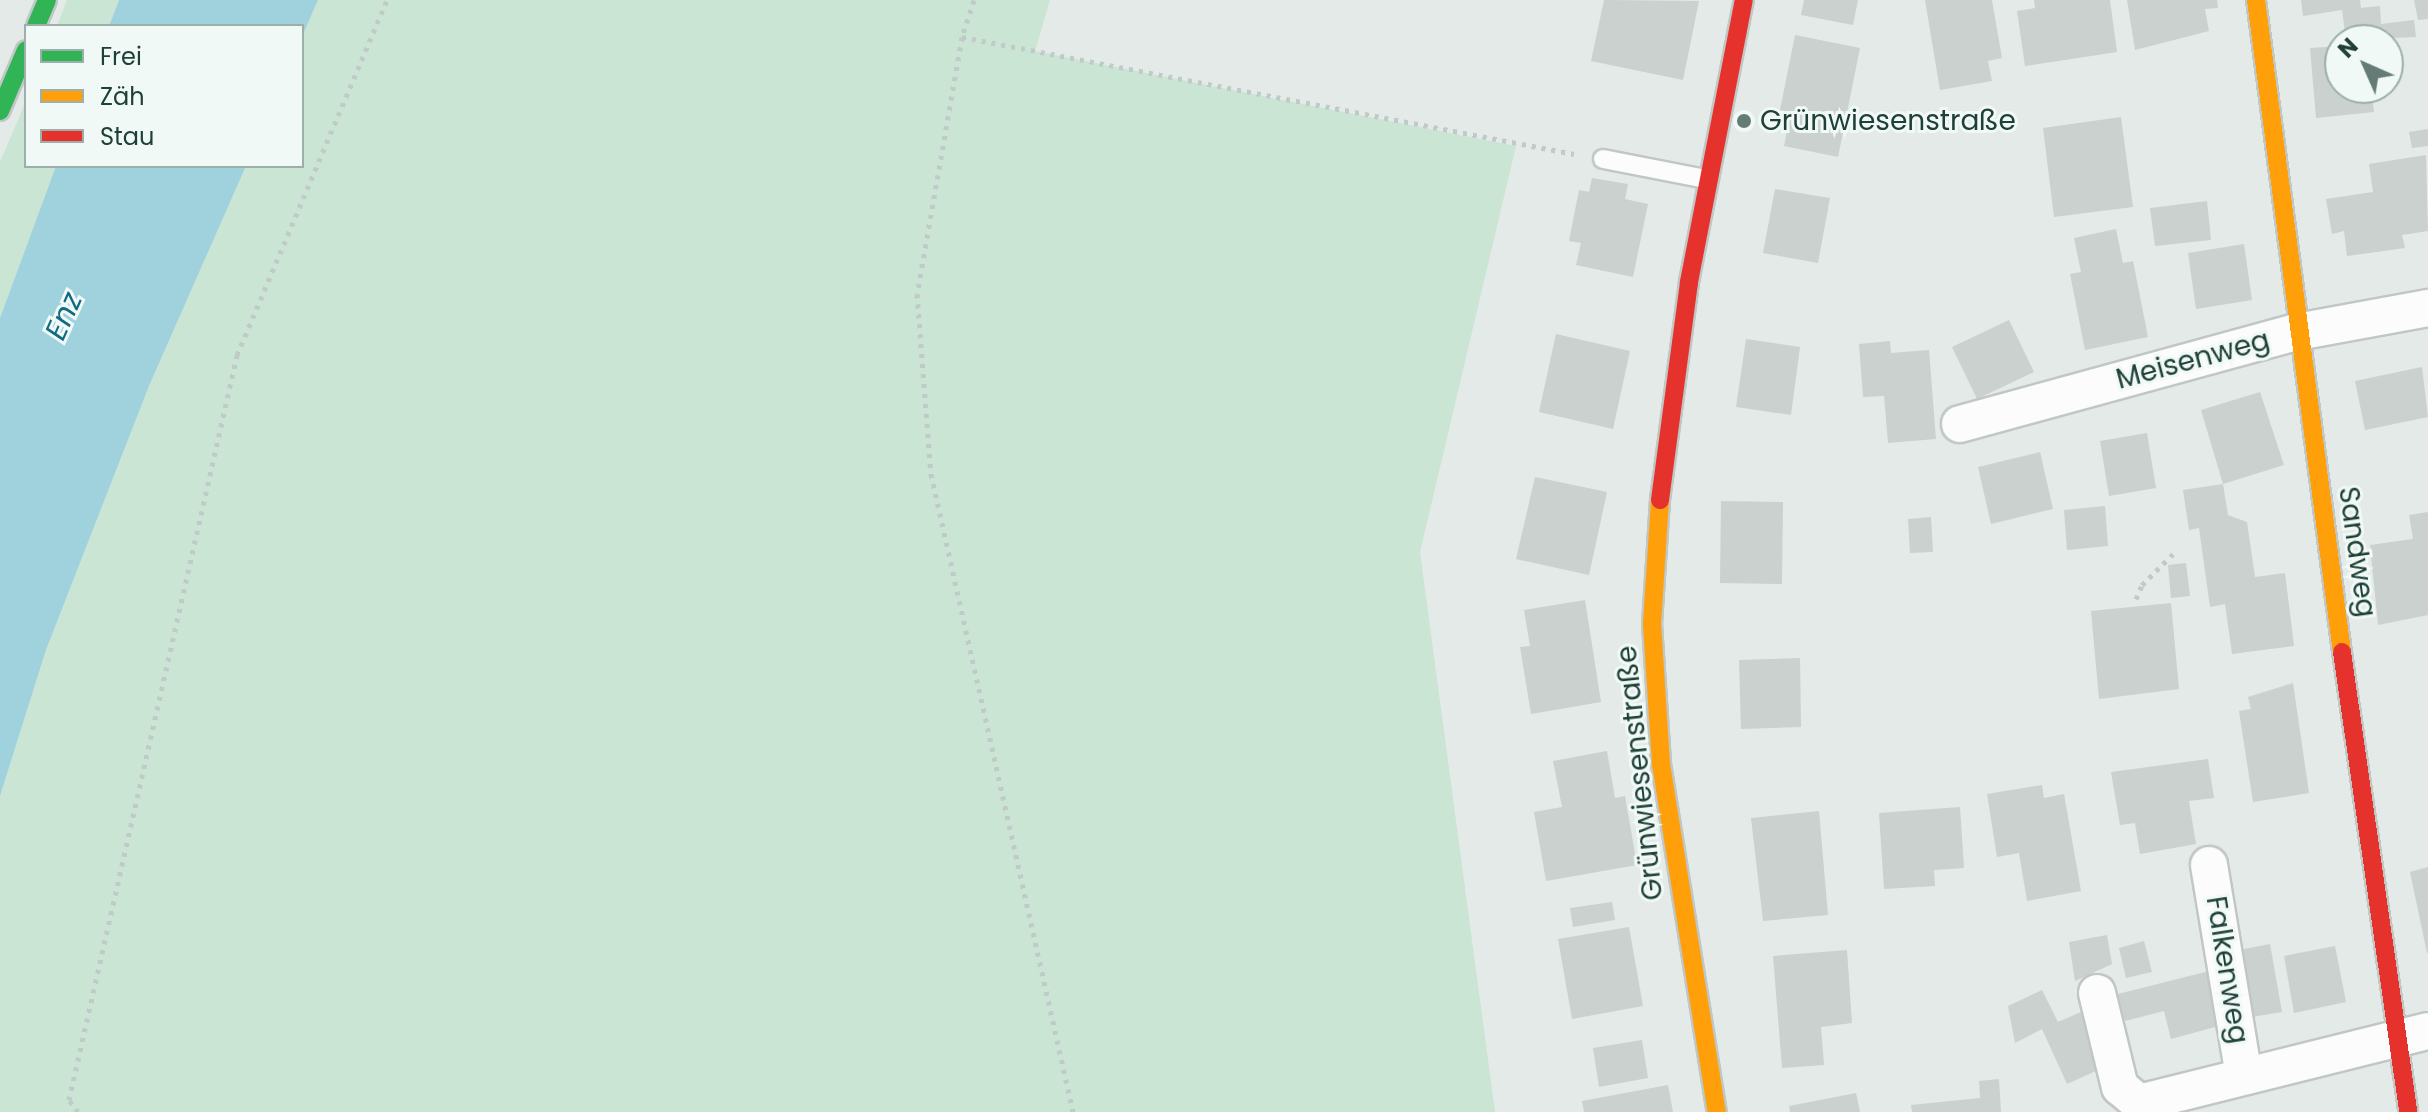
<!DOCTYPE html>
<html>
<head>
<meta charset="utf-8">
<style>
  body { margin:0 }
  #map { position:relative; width:2428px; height:1112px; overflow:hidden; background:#e3eae7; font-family:Poppins,sans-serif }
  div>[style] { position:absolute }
  .green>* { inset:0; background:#cbe5d4 }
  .water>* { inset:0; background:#9fd2dd }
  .building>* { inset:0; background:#cad1ce }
  .path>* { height:5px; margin-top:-2.5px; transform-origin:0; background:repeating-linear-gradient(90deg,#c0cac8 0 4px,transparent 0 10px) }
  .roads { filter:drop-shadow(2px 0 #c0c7c4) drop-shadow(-2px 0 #c0c7c4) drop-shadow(0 2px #c0c7c4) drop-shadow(0 -2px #c0c7c4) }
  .lane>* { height:18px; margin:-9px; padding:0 9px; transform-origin:9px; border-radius:9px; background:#fbfcfb }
  .street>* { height:36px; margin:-18px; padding:0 18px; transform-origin:18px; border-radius:18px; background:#fbfcfb }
  .fast>* { height:18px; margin:-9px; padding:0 9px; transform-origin:9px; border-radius:9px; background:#30b455 }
  .slow>* { height:18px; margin:-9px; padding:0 9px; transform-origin:9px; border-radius:9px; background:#ff9f0a }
  .jam>* { height:18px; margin:-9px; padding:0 9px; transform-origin:9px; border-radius:9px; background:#e5322d }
  .dots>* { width:22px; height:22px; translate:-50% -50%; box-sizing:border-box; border:4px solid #f1f9f6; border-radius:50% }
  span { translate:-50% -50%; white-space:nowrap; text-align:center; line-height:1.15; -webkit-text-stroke:6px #f1f9f6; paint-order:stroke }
  .poi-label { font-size:28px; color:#1f4038 }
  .left { translate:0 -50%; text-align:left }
  .street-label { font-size:28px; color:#1f4038 }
  .water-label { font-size:30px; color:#126a82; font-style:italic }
  .legend { position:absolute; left:24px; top:24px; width:280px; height:144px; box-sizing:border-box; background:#f1f9f6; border:2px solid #9dafaa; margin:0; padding:10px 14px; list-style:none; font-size:24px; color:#1f4038 }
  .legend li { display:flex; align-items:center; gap:16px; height:40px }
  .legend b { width:40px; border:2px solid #9dafaa }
  .north { position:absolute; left:2324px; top:24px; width:80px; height:80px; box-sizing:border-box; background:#f1f9f6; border:2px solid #9dafaa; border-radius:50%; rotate:315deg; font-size:22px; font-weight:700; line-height:32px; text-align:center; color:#1f4038 }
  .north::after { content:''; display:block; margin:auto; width:28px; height:36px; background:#647c75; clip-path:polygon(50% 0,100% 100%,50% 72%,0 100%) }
</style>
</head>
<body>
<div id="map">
  <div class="green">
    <i style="clip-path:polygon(67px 0,119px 0,109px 26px,57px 26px)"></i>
    <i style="clip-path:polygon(318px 0,1050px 0,1035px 51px,1516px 146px,1420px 552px,1495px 1112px,0 1112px,0 796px,46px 650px,149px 386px,246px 166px,302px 166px,302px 37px)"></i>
    <i style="clip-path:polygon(26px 101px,26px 166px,56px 166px,0 318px,0 162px)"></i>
  </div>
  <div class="water">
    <i style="clip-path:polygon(119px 0,318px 0,302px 37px,302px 26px,109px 26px)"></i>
    <i style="clip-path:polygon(56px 166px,246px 166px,149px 386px,46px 650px,0 796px,0 318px)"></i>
  </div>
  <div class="building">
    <i style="clip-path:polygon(1604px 0,1699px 1px,1683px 80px,1591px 61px)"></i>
    <i style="clip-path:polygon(1804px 0,1858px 0,1853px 25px,1801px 15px)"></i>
    <i style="clip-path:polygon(1925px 0,1992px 0,2002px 58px,1988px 61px,1992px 81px,1940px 90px)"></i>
    <i style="clip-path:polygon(2034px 0,2110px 0,2117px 52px,2025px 66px,2017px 11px,2035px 8px)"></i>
    <i style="clip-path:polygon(2127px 0,2217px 0,2218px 8px,2205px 9px,2209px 31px,2135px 50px)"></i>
    <i style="clip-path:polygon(2301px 0,2360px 0,2361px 8px,2380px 6px,2381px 24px,2414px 20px,2416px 37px,2346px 40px,2342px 10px,2303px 16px)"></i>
    <i style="clip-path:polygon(2414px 0,2428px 0,2428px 19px,2418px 20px)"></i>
    <i style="clip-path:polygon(1795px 35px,1860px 48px,1838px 157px,1784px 146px,1791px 112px,1780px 110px)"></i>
    <i style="clip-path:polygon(2340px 46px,2340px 88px,2371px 88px,2374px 112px,2316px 118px,2310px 48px)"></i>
    <i style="clip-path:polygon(2121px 117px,2133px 207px,2054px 217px,2043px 128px)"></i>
    <i style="clip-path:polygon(2428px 129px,2428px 146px,2412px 148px,2409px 132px)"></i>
    <i style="clip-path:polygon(2426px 155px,2428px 231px,2402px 235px,2405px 248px,2347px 256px,2344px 231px,2332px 234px,2326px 199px,2373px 192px,2369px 164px)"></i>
    <i style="clip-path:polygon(1592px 178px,1628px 184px,1625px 199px,1648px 204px,1633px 277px,1576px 265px,1581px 243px,1569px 241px,1579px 190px,1589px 192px)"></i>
    <i style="clip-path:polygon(1775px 189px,1830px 198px,1818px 263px,1763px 253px)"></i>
    <i style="clip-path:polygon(2207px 201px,2211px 240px,2155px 246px,2150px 208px)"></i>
    <i style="clip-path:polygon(2116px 229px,2123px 263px,2133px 261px,2148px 337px,2085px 350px,2070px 274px,2081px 272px,2074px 238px)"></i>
    <i style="clip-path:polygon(2244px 244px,2252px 300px,2196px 309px,2188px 253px)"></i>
    <i style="clip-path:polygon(2009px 320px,2034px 372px,1977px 399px,1952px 347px)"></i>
    <i style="clip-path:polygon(1556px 334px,1630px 351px,1613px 429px,1539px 412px)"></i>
    <i style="clip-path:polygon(1746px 339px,1800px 347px,1791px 415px,1736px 407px)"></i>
    <i style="clip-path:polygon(1890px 341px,1891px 353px,1929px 350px,1936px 439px,1888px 443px,1884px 396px,1863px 397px,1859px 344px)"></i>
    <i style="clip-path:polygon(2422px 367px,2428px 417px,2365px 430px,2355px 381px)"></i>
    <i style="clip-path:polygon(2260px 392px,2284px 465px,2223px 484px,2201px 410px)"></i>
    <i style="clip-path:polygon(2147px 433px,2156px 488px,2109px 496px,2100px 441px)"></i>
    <i style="clip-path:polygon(2040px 452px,2053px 509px,1991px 524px,1978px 467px)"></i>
    <i style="clip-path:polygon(1535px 477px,1607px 492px,1589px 575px,1516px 559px)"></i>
    <i style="clip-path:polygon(2223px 484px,2228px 515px,2247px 522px,2255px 577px,2285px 573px,2294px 646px,2232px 654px,2225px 604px,2210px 607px,2199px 528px,2189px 530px,2183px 490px)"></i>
    <i style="clip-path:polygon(1721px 501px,1783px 502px,1782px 584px,1720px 583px)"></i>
    <i style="clip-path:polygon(2105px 506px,2108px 546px,2067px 550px,2064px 510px)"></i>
    <i style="clip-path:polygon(2428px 512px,2428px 615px,2378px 625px,2370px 545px,2413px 539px,2409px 515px)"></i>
    <i style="clip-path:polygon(1931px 517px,1933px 552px,1910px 553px,1908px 519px)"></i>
    <i style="clip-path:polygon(2186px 563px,2190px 596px,2171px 598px,2168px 565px)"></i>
    <i style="clip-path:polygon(1585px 600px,1601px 702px,1531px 714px,1520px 647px,1530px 646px,1524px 610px)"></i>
    <i style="clip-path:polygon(2171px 603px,2179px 689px,2099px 699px,2091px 611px)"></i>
    <i style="clip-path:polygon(1800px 658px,1801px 727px,1741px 729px,1739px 660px)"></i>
    <i style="clip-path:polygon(2293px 683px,2309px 793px,2253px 802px,2239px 711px,2251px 709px,2248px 697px)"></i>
    <i style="clip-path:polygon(1607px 751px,1615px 798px,1625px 796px,1637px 865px,1546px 881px,1534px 812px,1562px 807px,1553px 761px)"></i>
    <i style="clip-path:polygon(2208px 759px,2214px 798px,2189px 801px,2196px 844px,2140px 854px,2135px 823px,2120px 825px,2111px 772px)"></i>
    <i style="clip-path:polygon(2042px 785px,2044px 798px,2064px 794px,2081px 891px,2027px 901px,2019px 853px,1997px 857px,1987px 794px)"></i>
    <i style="clip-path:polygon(1960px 807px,1964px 868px,1934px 870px,1935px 886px,1884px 889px,1879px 813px)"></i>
    <i style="clip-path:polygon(1819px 811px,1828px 915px,1763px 921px,1751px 818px)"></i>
    <i style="clip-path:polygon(2428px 867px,2428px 953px,2427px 953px,2410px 872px)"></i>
    <i style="clip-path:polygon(1612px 902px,1615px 920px,1573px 927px,1570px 908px)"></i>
    <i style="clip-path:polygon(1629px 927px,1643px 1006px,1572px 1019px,1558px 939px)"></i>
    <i style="clip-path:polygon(2107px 935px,2112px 964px,2075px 981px,2069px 942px)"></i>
    <i style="clip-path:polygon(2144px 941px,2152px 972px,2126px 978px,2119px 948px)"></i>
    <i style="clip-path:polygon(2270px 944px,2282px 1012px,2246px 1018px,2234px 951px)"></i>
    <i style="clip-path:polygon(2335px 946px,2346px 1002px,2294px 1013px,2284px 956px)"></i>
    <i style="clip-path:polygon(1847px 950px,1852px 1023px,1821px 1027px,1824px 1065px,1782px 1068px,1773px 956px)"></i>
    <i style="clip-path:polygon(2213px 970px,2226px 1024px,2171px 1039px,2164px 1011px,2125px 1021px,2118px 994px)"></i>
    <i style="clip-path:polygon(2042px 990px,2058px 1022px,2081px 1012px,2105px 1067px,2067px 1084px,2042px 1029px,2015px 1043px,2008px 1006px)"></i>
    <i style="clip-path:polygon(1642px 1040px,1648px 1078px,1599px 1087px,1593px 1048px)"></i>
    <i style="clip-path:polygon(1999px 1079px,2001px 1112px,1912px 1112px,1911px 1105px,1980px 1098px,1979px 1081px)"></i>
    <i style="clip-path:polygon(1668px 1085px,1673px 1112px,1584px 1112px,1582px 1101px)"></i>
    <i style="clip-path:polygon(1856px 1093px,1860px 1112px,1790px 1112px,1789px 1106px)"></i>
  </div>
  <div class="path">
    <i style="left:974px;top:0;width:39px;rotate:108deg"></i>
    <i style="left:962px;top:37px;width:261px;rotate:99.9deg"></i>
    <i style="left:917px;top:294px;width:181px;rotate:85.6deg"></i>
    <i style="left:931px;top:474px;width:654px;rotate:77.45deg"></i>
    <i style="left:962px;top:37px;width:623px;rotate:10.82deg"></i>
    <i style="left:2136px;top:599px;width:15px;rotate:-67deg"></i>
    <i style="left:2142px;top:585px;width:49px;rotate:-45deg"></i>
    <i style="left:78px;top:1112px;width:15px;rotate:-127deg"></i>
    <i style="left:69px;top:1100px;width:764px;rotate:-77.29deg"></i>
    <i style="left:237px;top:355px;width:385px;rotate:-67.1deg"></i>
  </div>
  <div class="roads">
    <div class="lane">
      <i style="left:1603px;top:159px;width:105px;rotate:11deg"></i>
    </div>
    <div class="street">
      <i style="left:1960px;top:424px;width:349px;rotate:-15.3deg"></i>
      <i style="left:2297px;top:332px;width:133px;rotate:-10.4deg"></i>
      <i style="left:2209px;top:865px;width:214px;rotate:80.6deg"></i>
      <i style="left:2097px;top:993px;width:97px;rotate:76.3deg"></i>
      <i style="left:2120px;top:1087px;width:25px;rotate:40deg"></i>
      <i style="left:2139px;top:1103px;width:298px;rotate:-14deg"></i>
    </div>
    <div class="fast">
      <i style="left:36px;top:26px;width:28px;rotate:-67deg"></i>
      <i style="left:0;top:111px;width:66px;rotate:-66.9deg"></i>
    </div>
    <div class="slow">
      <i style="left:2256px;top:0;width:658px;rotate:82.49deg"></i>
      <i style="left:1660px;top:500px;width:124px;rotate:93.7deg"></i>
      <i style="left:1652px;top:624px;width:140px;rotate:86.3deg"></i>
      <i style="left:1661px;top:764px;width:352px;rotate:80.9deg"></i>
    </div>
    <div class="jam">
      <i style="left:1660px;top:500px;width:220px;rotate:-82.4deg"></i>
      <i style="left:1689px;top:282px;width:287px;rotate:-79deg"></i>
      <i style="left:2342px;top:652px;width:465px;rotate:81.8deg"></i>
    </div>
  </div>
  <div class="dots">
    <i style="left:1744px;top:121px;background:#647c75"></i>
  </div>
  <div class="poi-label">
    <span class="left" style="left:1760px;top:121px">Grünwiesenstraße</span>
  </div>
  <div class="street-label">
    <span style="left:2193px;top:360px;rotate:-15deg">Meisenweg</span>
    <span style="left:2357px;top:552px;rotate:82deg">Sandweg</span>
    <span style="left:1640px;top:773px;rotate:-96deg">Grünwiesenstraße</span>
    <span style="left:2227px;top:970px;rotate:81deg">Falkenweg</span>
  </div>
  <div class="water-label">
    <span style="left:64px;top:316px;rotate:-66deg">Enz</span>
  </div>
  <ul class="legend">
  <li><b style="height:10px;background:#30b455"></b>Frei</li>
  <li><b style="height:10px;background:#ff9f0a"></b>Zäh</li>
  <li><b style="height:10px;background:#e5322d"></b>Stau</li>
  </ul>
  <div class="north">N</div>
</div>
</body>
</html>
